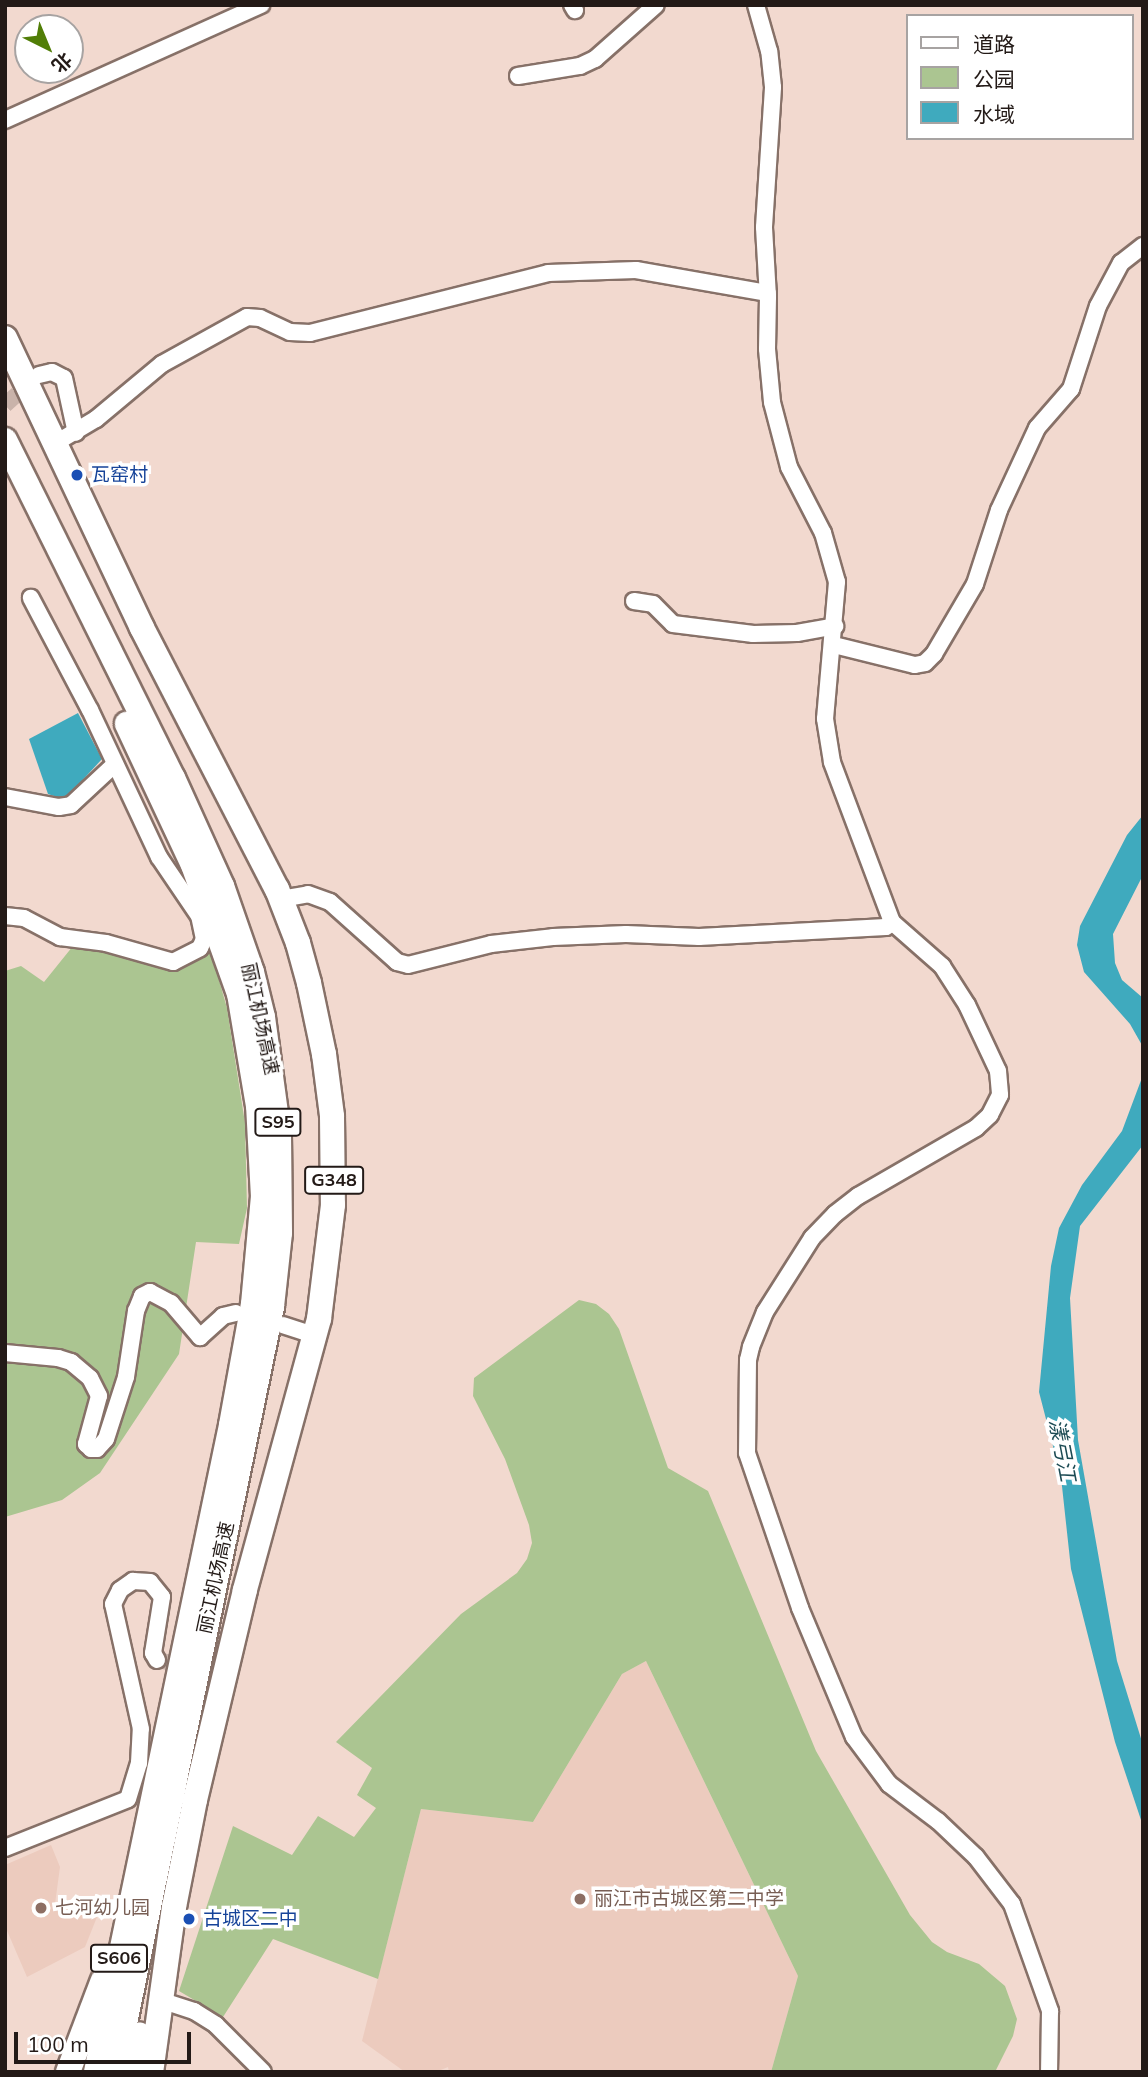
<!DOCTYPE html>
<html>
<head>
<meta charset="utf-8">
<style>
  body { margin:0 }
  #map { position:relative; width:1148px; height:2077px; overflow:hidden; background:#f2d9cf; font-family:Mulish,"Noto Sans SC",sans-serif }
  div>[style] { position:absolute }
  .built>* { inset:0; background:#eccbbe }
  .green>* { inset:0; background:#abc591 }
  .water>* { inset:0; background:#3faabe }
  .minor-tunnel>* { height:16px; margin-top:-8px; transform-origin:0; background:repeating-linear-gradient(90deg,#c9b3aa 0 16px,transparent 0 24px) }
  .roads { filter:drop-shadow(2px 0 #877168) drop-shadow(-2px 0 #877168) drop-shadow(0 2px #877168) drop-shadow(0 -2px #877168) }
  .minor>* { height:16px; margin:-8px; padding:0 8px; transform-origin:8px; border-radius:8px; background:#fff }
  .highway>* { height:24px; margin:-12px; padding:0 12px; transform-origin:12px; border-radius:12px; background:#fff }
  .dots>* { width:19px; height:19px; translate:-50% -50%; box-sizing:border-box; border:4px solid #fff; border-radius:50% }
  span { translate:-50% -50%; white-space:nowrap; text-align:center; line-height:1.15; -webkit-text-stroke:7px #fff; paint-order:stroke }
  .shield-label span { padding:2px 5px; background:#fff; border:2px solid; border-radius:5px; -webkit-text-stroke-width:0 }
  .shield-label { font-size:18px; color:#231a17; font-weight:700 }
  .transit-label { font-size:19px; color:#164399 }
  .left { translate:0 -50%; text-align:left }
  .street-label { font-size:19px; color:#231a17 }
  .education-label { font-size:19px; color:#785e54 }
  .water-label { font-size:21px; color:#1d4b54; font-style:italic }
  .frame { position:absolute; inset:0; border:7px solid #231a17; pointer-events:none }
  .legend { position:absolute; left:906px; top:14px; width:228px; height:126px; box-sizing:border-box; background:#fff; border:2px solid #a7a3a2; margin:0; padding:9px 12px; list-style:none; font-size:21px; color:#231a17 }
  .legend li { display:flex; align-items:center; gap:14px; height:35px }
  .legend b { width:35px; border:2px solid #a7a3a2 }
  .north { position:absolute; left:14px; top:14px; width:70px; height:70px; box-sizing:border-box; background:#fff; border:2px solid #a7a3a2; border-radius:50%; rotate:137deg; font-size:19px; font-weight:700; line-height:28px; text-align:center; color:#231a17 }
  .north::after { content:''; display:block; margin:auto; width:24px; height:32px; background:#517e07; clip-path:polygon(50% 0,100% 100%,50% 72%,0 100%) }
  .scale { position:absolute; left:14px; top:2032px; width:177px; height:32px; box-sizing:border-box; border:4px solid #231a17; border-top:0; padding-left:9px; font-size:21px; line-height:24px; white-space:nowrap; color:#231a17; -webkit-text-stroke:5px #fff; paint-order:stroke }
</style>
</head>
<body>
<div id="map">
  <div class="built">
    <i style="clip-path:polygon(646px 1661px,798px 1976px,771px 2072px,449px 2072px,448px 2067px,436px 2072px,405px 2072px,362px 2041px,421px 1809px,533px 1822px,622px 1674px)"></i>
    <i style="clip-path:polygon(51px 1845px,60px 1867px,55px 1904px,99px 1912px,85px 1947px,27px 1977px,5px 1926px,5px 1865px)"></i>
  </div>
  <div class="green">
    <i style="clip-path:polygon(77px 941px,168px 966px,183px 966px,209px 945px,227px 1008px,245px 1123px,247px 1208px,239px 1244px,196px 1242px,179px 1354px,100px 1473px,62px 1500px,5px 1517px,5px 971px,21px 966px,44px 982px)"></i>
    <i style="clip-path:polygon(579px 1300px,596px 1304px,609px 1314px,619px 1329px,668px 1468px,708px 1491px,816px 1751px,910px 1915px,932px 1942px,947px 1952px,979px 1964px,1005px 1986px,1017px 2019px,1013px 2036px,995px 2072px,771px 2072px,798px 1976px,646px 1661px,622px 1674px,533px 1822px,421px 1809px,378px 1979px,273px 1939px,223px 2017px,179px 1991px,233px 1826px,292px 1855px,318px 1816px,354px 1837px,376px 1808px,357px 1795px,372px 1768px,336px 1742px,461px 1614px,517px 1573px,527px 1559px,532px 1543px,529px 1525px,505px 1459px,473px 1396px,474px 1378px)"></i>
  </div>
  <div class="water">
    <i style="clip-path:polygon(78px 713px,102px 759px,67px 797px,60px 798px,48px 794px,29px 739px)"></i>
    <i style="clip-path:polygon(1143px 815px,1143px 875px,1113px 934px,1115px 963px,1122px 980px,1143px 998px,1143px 1047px,1130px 1024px,1084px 972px,1077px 945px,1080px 926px,1127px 835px)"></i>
    <i style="clip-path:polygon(1143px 1075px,1143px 1145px,1080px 1226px,1070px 1298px,1078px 1440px,1117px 1661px,1143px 1745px,1143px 1826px,1115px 1742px,1071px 1569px,1061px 1477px,1039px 1392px,1051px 1266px,1059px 1228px,1082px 1185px,1122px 1131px)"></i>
  </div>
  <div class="minor-tunnel">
    <i style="left:5px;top:405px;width:36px;rotate:-42deg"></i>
    <i style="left:157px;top:1660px;width:57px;rotate:11.1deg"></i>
  </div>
  <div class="roads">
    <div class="minor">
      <i style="left:572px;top:5px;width:6px;rotate:59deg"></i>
      <i style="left:518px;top:76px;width:63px;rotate:-9.2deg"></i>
      <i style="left:580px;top:66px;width:17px;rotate:-25deg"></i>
      <i style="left:595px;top:59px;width:81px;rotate:-41.5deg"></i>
      <i style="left:5px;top:120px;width:281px;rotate:-24.2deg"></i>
      <i style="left:39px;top:375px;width:13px;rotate:-13deg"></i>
      <i style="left:52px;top:372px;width:13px;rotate:27deg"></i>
      <i style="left:64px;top:378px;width:56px;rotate:77.7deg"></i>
      <i style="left:54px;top:444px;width:49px;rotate:-30.8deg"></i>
      <i style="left:96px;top:419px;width:86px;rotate:-39.8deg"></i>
      <i style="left:162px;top:364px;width:97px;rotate:-28.9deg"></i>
      <i style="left:247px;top:317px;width:13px;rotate:4deg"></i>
      <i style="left:260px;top:318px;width:33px;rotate:25deg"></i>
      <i style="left:290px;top:332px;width:20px;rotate:3deg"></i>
      <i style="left:310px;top:333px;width:245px;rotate:-14.1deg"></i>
      <i style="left:548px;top:273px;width:88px;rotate:-2deg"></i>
      <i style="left:636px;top:270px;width:134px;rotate:9.9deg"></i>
      <i style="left:634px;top:601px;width:19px;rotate:9deg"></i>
      <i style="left:653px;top:604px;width:28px;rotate:45deg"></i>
      <i style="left:673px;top:624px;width:81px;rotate:7.1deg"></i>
      <i style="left:753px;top:634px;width:44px;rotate:-1.3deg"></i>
      <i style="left:797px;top:633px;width:39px;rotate:-10deg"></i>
      <i style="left:834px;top:645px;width:83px;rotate:13.9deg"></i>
      <i style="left:915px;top:665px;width:10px;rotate:-11deg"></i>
      <i style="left:925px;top:663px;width:13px;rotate:-45deg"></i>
      <i style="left:934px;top:654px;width:81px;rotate:-59.6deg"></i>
      <i style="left:975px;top:584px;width:78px;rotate:-72deg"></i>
      <i style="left:999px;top:510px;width:90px;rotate:-65.1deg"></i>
      <i style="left:1037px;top:428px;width:52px;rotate:-48.9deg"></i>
      <i style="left:1071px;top:389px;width:87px;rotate:-72deg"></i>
      <i style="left:1098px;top:306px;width:49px;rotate:-61.9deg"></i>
      <i style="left:1121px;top:263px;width:28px;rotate:-38deg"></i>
      <i style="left:5px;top:797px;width:55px;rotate:10.5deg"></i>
      <i style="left:59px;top:807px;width:12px;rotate:-9deg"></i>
      <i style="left:71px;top:805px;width:60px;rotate:-43deg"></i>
      <i style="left:281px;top:899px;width:27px;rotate:-10deg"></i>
      <i style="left:308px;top:894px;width:23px;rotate:20deg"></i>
      <i style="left:330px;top:902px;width:90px;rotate:41.8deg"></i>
      <i style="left:397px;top:962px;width:11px;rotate:15deg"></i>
      <i style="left:408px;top:965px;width:86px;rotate:-14.2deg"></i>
      <i style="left:491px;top:944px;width:62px;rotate:-6.4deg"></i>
      <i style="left:553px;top:937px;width:73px;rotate:-2.4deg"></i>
      <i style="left:626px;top:934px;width:73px;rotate:2.4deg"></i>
      <i style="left:699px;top:937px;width:187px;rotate:-3.1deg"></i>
      <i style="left:886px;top:927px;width:8px;rotate:-40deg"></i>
      <i style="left:892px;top:922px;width:171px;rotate:-110.6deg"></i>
      <i style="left:832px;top:762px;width:44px;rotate:-99.2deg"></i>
      <i style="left:825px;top:719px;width:138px;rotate:-85deg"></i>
      <i style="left:837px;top:582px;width:51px;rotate:-105.9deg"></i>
      <i style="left:823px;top:533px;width:74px;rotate:-117.3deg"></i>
      <i style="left:789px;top:467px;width:67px;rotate:-104.7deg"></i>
      <i style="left:772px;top:402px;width:53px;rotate:-95.4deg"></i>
      <i style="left:767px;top:349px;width:52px;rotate:-88.9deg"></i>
      <i style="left:768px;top:297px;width:70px;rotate:-93.3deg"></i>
      <i style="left:764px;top:227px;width:140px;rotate:-86.3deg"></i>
      <i style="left:773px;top:87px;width:36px;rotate:-96deg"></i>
      <i style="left:769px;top:51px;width:48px;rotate:-105.8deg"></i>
      <i style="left:5px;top:916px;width:19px;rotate:6deg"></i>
      <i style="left:24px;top:918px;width:41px;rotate:27.8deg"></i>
      <i style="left:60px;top:937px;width:46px;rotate:7.4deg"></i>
      <i style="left:106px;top:943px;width:70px;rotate:15.8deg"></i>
      <i style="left:173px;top:962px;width:30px;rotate:-27deg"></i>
      <i style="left:200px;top:948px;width:10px;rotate:-66deg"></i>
      <i style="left:204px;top:939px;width:24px;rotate:-102deg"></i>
      <i style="left:199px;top:916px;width:71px;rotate:-124.1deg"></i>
      <i style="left:159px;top:857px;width:162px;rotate:-115.1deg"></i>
      <i style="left:90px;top:710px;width:127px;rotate:-117.8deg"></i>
      <i style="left:892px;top:922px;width:67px;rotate:41.3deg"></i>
      <i style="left:942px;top:966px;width:46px;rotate:57.3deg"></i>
      <i style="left:967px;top:1005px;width:73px;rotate:64.8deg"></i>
      <i style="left:998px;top:1071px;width:24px;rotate:85deg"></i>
      <i style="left:1000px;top:1095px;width:22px;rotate:117deg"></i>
      <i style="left:990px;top:1115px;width:19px;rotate:137deg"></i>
      <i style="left:976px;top:1128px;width:136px;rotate:150deg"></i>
      <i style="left:858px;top:1196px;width:29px;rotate:142deg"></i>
      <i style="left:835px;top:1214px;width:33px;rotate:134deg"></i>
      <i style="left:812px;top:1238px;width:88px;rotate:122.4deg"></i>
      <i style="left:765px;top:1312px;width:38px;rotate:112deg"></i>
      <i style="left:751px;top:1347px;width:13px;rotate:103deg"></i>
      <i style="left:748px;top:1360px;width:93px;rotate:90.6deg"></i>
      <i style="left:747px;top:1453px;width:164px;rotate:71.1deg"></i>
      <i style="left:800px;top:1608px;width:140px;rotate:67.3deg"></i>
      <i style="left:854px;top:1737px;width:59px;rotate:53.3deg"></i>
      <i style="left:889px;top:1784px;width:61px;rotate:37.1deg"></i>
      <i style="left:938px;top:1821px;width:52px;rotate:43.5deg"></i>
      <i style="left:976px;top:1857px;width:59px;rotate:52.5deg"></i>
      <i style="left:1012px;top:1904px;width:114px;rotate:70.4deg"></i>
      <i style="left:1050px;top:2011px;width:61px;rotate:90.9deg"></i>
      <i style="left:283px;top:1325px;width:35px;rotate:18deg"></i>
      <i style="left:5px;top:1353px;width:53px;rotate:5.4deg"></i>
      <i style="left:58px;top:1358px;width:14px;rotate:17deg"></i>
      <i style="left:71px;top:1362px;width:25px;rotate:40deg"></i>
      <i style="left:90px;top:1378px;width:20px;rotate:63deg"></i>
      <i style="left:99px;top:1396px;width:50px;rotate:105.2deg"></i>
      <i style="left:86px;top:1444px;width:7px;rotate:45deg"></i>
      <i style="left:91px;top:1449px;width:6px"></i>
      <i style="left:97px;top:1449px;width:13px;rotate:-48deg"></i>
      <i style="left:106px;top:1439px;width:65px;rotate:-72.1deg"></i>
      <i style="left:126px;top:1377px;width:67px;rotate:-81.4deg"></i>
      <i style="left:136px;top:1311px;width:16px;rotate:-68deg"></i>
      <i style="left:142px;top:1296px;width:9px;rotate:-27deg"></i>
      <i style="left:150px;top:1292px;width:24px;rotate:28deg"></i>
      <i style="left:171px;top:1303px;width:45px;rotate:49.5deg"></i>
      <i style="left:200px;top:1337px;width:31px;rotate:-42deg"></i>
      <i style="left:223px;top:1316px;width:13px;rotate:-13deg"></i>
      <i style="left:5px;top:1848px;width:132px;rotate:-21.7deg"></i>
      <i style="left:128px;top:1799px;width:38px;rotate:-73deg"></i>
      <i style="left:139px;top:1763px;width:34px;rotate:-87deg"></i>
      <i style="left:141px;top:1729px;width:128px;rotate:-102.6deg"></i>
      <i style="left:113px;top:1604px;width:16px;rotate:-63deg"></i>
      <i style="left:120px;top:1590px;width:16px;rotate:-35deg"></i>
      <i style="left:133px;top:1581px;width:17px;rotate:3deg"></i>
      <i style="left:150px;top:1582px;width:19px;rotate:51deg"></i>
      <i style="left:162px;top:1597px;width:57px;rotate:99.1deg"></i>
      <i style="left:153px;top:1653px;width:8px;rotate:60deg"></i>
      <i style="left:160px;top:2000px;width:36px;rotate:18deg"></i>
      <i style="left:194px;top:2011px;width:26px;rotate:32deg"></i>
      <i style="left:216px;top:2025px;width:66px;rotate:45deg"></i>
    </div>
    <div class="highway">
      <i style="left:5px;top:338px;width:321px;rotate:64.7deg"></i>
      <i style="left:142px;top:628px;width:294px;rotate:62.7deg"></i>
      <i style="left:277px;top:889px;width:58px;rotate:68.7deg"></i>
      <i style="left:298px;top:943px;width:41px;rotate:74.6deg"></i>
      <i style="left:309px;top:983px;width:73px;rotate:78.1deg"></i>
      <i style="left:324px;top:1054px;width:63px;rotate:82.6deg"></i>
      <i style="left:332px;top:1116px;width:89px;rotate:89.4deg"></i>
      <i style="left:333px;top:1205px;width:115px;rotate:97deg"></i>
      <i style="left:319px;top:1319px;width:281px;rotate:105.3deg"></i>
      <i style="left:245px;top:1590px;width:216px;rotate:103.4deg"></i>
      <i style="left:195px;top:1800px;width:109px;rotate:101.1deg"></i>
      <i style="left:174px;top:1907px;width:167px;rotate:97.9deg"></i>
      <i style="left:5px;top:440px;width:377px;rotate:63.6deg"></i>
      <i style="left:173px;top:778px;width:119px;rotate:65.6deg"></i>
      <i style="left:222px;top:886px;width:91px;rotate:70.8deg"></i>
      <i style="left:252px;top:972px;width:46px;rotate:76.3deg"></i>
      <i style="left:263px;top:1017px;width:119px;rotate:82.3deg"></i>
      <i style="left:279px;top:1135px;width:98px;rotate:89.4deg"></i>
      <i style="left:280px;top:1233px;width:74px;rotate:96.2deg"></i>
      <i style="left:272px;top:1307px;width:781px;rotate:101.6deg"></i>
      <i style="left:68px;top:2072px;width:98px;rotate:-69.2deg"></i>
      <i style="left:96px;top:2072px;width:661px;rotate:-78.21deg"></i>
      <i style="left:231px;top:1425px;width:123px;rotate:-79.7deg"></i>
      <i style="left:253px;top:1304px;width:107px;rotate:-84.7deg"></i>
      <i style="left:263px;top:1197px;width:91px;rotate:-93.1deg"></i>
      <i style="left:258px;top:1106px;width:114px;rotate:-99.6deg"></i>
      <i style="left:239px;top:994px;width:137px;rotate:-109.6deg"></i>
      <i style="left:193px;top:865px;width:156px;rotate:-115.1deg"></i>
      <i style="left:133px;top:2072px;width:38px;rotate:-81deg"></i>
    </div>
  </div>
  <div class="dots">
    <i style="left:77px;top:475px;background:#1a4fb4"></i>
    <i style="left:580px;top:1899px;background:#8d6e63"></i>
    <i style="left:41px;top:1908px;background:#8d6e63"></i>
    <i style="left:189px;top:1919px;background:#1a4fb4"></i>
  </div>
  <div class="shield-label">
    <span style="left:278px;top:1122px">S95</span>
    <span style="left:334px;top:1180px">G348</span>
    <span style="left:119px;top:1958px">S606</span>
  </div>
  <div class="transit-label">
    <span class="left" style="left:91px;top:475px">瓦窑村</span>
    <span class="left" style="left:203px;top:1919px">古城区二中</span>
  </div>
  <div class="street-label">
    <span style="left:260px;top:1019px;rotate:78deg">丽江机场高速</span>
    <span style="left:216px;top:1578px;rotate:-78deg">丽江机场高速</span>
  </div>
  <div class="education-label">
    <span class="left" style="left:594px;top:1899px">丽江市古城区第二中学</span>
    <span class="left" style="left:55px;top:1908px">七河幼儿园</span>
  </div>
  <div class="water-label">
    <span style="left:1063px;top:1450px;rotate:79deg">漾弓江</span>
  </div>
  <div class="frame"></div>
  <ul class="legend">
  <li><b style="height:9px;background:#fff"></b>道路</li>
  <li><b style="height:19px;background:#abc591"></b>公园</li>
  <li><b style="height:19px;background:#3faabe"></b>水域</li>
  </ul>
  <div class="north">北</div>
  <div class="scale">100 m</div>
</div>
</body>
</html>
